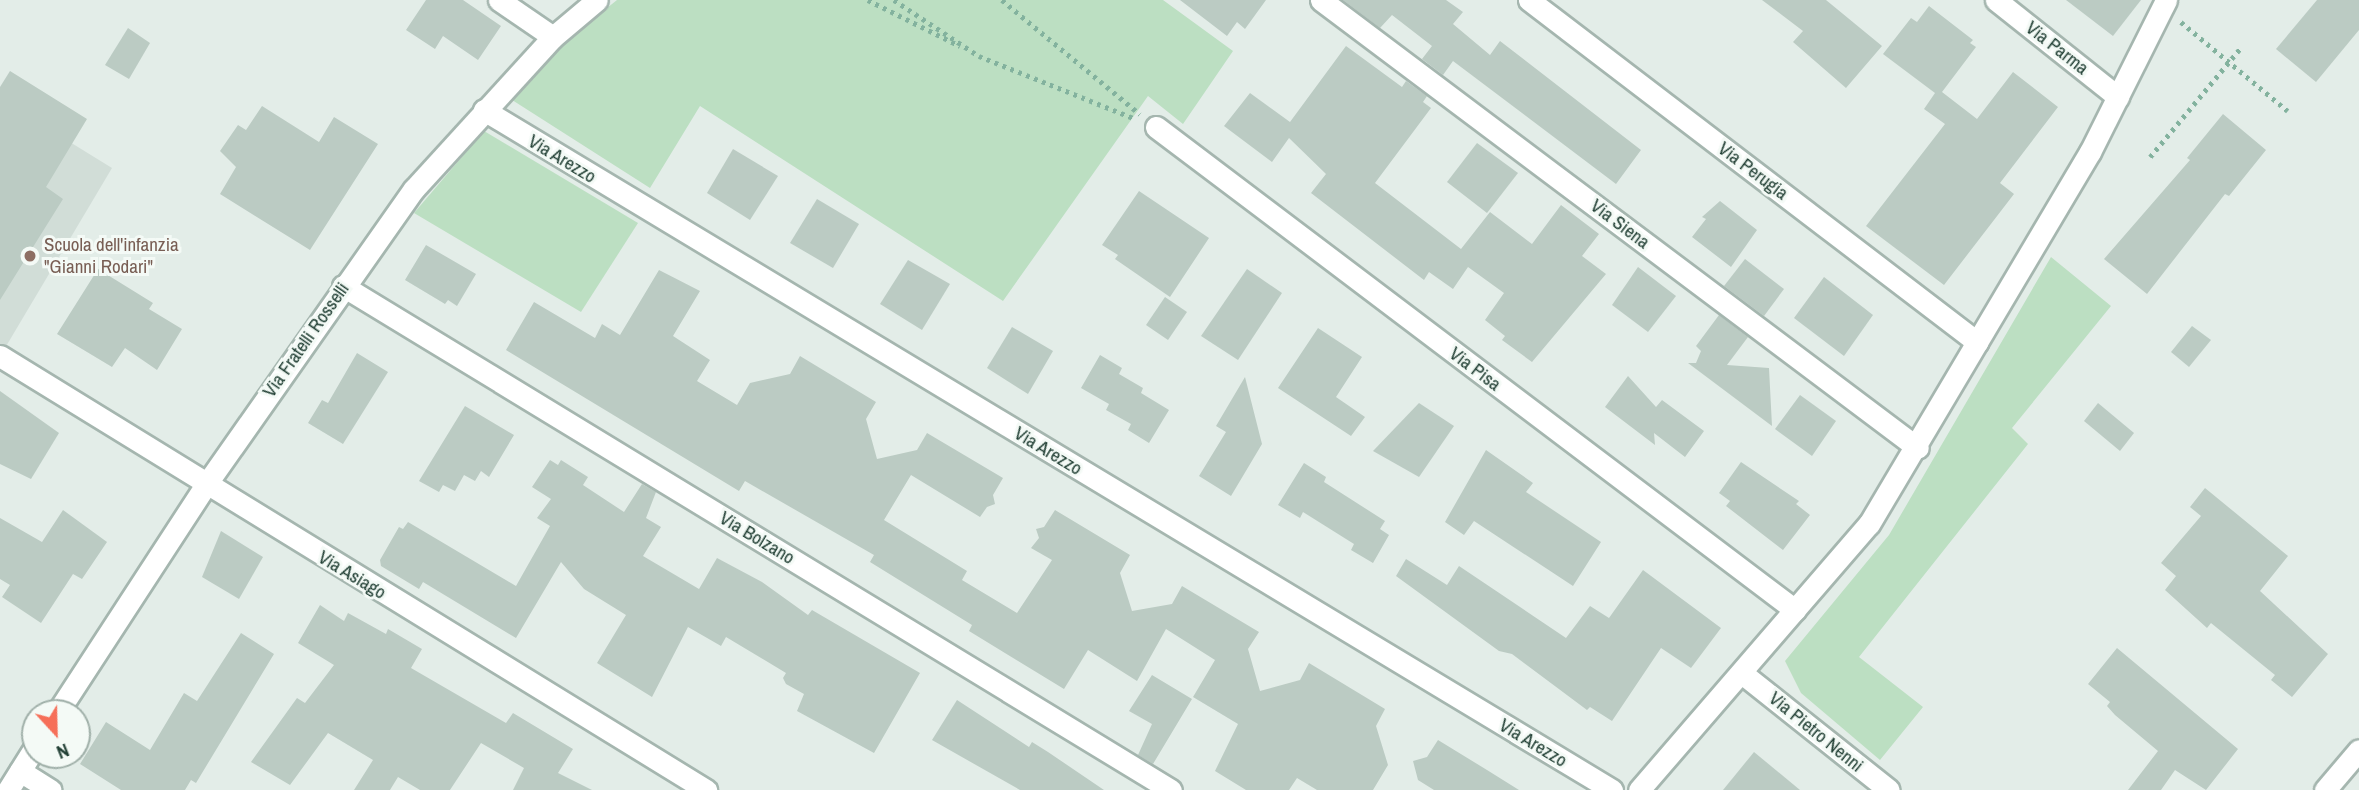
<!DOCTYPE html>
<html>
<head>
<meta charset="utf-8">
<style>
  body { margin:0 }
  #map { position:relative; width:2359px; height:790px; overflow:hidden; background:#e3ede8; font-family:"Archivo Narrow",sans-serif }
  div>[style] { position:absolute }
  .built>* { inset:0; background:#d1ddd7 }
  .green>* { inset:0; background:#bcdfc2 }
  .building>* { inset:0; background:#bbcbc3 }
  .path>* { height:4.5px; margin-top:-2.25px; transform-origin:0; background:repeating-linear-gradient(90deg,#83b29e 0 3.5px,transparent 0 8.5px) }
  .roads { filter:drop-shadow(2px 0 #a5b6af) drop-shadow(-2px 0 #a5b6af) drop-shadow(0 2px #a5b6af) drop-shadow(0 -2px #a5b6af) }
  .minor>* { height:21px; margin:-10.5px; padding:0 10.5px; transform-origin:10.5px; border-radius:10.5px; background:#fff }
  .dots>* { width:19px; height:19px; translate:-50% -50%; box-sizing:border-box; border:4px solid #f4faf6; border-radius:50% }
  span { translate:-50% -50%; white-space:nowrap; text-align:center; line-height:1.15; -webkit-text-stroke:6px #f4faf6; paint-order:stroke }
  .street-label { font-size:19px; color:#224035 }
  .education-label { font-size:19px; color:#785e54 }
  .left { translate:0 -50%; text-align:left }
  .north { position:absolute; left:21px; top:699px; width:70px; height:70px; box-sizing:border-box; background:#f4faf6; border:2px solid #a0b0a9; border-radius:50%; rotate:158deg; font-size:19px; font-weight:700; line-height:28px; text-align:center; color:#224035 }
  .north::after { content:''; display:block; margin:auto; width:24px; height:32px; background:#f66f59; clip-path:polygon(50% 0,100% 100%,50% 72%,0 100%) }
</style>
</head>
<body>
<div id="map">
  <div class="built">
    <i style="clip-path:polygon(0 99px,112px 168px,5px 348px,0 344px)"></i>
  </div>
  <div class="green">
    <i style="clip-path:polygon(617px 0,1163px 0,1233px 51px,1183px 124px,1148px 96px,1003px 301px,700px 106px,650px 188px,509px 98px,566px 41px)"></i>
    <i style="clip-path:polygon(484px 131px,638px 223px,581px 312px,414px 213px)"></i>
    <i style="clip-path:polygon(2051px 257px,2111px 306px,2012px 428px,2028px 444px,1859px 657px,1923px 707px,1880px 760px,1801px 693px,1785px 661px,1889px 535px)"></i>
  </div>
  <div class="building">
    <i style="clip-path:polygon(426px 0,463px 0,501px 26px,478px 60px,443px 36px,435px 49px,406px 30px)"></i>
    <i style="clip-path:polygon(1180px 0,1266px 0,1245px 29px,1237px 22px,1227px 36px)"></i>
    <i style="clip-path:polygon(1343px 0,1446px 0,1463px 12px,1453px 24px,1490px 55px,1500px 41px,1641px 150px,1616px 184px,1453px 61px,1443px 75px,1422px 59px,1432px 46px,1392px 15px,1380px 28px)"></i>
    <i style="clip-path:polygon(1762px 0,1826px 0,1882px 46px,1846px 88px,1793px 42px,1803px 31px)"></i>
    <i style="clip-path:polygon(2066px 0,2141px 0,2113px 36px)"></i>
    <i style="clip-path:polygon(2317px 0,2359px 0,2359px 30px,2316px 82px,2276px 49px)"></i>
    <i style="clip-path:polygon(1929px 6px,1973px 40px,1970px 43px,1976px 47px,1942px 92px,1977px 119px,2013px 72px,2058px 107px,2000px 183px,2014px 194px,1944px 285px,1866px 226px,1945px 124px,1924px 109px,1935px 93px,1883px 54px,1911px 18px,1917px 22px)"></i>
    <i style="clip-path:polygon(128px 28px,150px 43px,129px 79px,105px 65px)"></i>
    <i style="clip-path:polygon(1346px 46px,1402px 87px,1406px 81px,1427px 96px,1423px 102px,1431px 108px,1375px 183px,1461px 249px,1490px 212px,1532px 244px,1561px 205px,1599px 234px,1582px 256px,1606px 274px,1532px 362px,1502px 340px,1505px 336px,1485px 320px,1504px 293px,1468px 267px,1453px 289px,1429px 272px,1424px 280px,1311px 193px,1326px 174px,1289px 138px,1272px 162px,1224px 126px,1250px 93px,1290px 122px)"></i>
    <i style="clip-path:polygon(10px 71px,87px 119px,46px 187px,63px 199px,0 300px,0 87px)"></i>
    <i style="clip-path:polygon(262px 106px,319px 142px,334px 117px,378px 144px,310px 250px,220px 194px,236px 167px,220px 151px,238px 125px,246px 130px)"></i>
    <i style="clip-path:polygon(2223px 114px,2266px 150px,2229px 196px,2225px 194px,2147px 294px,2104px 259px,2190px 160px,2187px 158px)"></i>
    <i style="clip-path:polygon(1477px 143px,1518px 173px,1487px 213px,1447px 182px)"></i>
    <i style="clip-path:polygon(733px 149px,778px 176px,750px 220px,707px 193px)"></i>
    <i style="clip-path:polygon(1139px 191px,1209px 238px,1170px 297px,1115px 259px,1118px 255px,1102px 245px)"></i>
    <i style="clip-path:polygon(817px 199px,859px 224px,833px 268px,790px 243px)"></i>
    <i style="clip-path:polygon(1720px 201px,1757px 230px,1731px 267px,1692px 237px,1706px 219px,1702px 217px)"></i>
    <i style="clip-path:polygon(426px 245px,476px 274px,457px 306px,448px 300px,445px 304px,405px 280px)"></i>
    <i style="clip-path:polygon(1745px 259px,1784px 289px,1764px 316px,1724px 286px)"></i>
    <i style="clip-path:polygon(908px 260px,950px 284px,922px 330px,880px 304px)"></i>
    <i style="clip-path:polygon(1638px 267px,1676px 296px,1648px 332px,1612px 305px)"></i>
    <i style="clip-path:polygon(98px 269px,153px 303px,149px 309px,182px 329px,157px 370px,125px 348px,112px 367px,57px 334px)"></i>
    <i style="clip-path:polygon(1247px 269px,1282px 293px,1238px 360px,1201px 336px)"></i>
    <i style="clip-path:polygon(659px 270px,700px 291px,673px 336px,710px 360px,697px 381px,737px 405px,750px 383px,790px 374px,800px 356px,876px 402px,866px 419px,877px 459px,917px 450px,927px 433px,1003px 478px,993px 495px,995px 504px,987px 507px,980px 517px,911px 475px,884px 520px,967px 571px,962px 580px,1017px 613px,1052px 560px,1031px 548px,1039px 538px,1036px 529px,1044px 527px,1055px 510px,1130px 555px,1120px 573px,1132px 611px,1172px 604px,1182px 586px,1259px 632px,1248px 649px,1260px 691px,1300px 680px,1309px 663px,1385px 709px,1376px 726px,1388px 765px,1373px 790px,1317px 790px,1297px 778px,1289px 790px,1246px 790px,1215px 771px,1238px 724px,1193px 697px,1215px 660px,1166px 629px,1137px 681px,1088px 650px,1064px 689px,969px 631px,972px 625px,870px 562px,874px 555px,745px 481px,739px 491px,506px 350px,534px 302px,595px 338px,602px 324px,620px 335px)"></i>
    <i style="clip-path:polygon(1824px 277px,1873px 315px,1844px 356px,1794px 318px)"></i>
    <i style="clip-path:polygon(1165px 297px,1187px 312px,1168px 340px,1146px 325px)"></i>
    <i style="clip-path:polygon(1719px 315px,1748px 337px,1727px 365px,1769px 368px,1772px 426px,1688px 363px,1696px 363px,1701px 351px,1696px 346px)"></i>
    <i style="clip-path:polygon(2192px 326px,2211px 340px,2189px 367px,2171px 352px)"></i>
    <i style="clip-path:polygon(1012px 327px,1053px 351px,1028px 394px,987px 368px)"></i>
    <i style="clip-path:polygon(1318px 328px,1362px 357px,1336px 397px,1365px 417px,1351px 436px,1278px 388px)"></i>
    <i style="clip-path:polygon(357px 353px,388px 372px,343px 444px,308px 423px,322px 400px,328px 403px)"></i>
    <i style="clip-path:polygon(1100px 355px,1122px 368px,1119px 374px,1143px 388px,1141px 393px,1169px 410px,1149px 443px,1128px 430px,1131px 424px,1106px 410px,1109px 404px,1081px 388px)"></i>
    <i style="clip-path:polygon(1628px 376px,1656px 407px,1662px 400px,1704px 431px,1685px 457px,1654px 433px,1655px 445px,1605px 407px)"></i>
    <i style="clip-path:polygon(1245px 377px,1262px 444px,1231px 496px,1199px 476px,1226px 432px,1216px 426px)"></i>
    <i style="clip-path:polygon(0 391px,59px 433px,31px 479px,0 464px)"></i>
    <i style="clip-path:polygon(1800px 395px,1836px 421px,1812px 456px,1775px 429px)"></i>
    <i style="clip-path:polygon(1419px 403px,1454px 426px,1419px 477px,1373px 451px)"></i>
    <i style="clip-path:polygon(2098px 403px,2134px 433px,2120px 451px,2084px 421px)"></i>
    <i style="clip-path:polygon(465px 406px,514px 435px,489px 477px,481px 471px,475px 481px,464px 475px,455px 491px,443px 485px,439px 492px,419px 481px)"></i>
    <i style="clip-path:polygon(1486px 450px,1533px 483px,1526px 492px,1601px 542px,1573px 586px,1474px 521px,1464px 535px,1445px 522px)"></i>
    <i style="clip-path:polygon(550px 460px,558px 465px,561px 460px,588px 477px,583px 485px,624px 512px,642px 484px,656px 492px,646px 518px,661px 527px,643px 556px,699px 589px,717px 558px,762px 582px,808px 615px,812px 610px,920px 673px,874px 753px,797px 711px,804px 694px,786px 684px,783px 678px,786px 673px,726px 637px,721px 646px,688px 627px,652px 697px,597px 663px,626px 615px,584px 589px,561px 562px,516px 638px,423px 582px,419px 589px,381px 566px,380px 560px,399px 527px,403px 529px,408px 522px,516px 586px,550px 526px,537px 518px,551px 499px,532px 487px)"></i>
    <i style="clip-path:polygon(1741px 462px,1799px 501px,1796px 504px,1810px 515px,1783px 550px,1726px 506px,1730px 501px,1719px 493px)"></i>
    <i style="clip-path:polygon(1304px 463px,1326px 477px,1324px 482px,1385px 521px,1380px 529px,1389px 535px,1373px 563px,1351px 550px,1354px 544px,1303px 512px,1300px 518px,1278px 505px)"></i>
    <i style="clip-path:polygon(2205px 488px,2288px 556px,2260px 591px,2328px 654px,2292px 697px,2271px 680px,2275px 675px,2211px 623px,2207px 628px,2165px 590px,2176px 576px,2161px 563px,2201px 516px,2190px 507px)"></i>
    <i style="clip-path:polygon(63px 510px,107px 542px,82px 579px,73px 574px,41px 623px,2px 597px,10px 585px,0 579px,0 518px,42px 542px)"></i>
    <i style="clip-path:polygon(221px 531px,263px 557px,239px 599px,202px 577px)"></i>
    <i style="clip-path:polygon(1406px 559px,1447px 585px,1459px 566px,1566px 638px,1590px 606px,1609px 618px,1643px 570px,1721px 628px,1691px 668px,1661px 648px,1612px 721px,1590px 707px,1587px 710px,1512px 654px,1499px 651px,1396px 576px)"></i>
    <i style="clip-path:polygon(320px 605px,344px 621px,348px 613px,386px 634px,388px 629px,422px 649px,411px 668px,506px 723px,513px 713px,573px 749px,558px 773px,592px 790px,513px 790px,524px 768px,481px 743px,450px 790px,420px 790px,398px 777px,390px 790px,354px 790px,373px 760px,328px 733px,290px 785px,251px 762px,297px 698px,305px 703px,334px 665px,298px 643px)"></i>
    <i style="clip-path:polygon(241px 633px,274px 654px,196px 783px,191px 780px,185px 790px,121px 790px,80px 764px,106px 722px,150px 750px,184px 693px,197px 701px)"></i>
    <i style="clip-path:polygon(2117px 648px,2238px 749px,2206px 790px,2175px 770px,2161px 790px,2128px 790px,2158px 751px,2115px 715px,2107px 706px,2110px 702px,2088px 684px)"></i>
    <i style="clip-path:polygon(1152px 675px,1192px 699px,1153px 764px,1138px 755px,1152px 724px,1129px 711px)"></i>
    <i style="clip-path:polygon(957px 700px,1029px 747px,1032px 742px,1048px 752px,1104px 790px,1020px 790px,932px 740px)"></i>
    <i style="clip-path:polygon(1438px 740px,1487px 770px,1519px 790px,1434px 790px,1418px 780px,1413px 761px,1427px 757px)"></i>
    <i style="clip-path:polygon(1754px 752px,1800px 790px,1723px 790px)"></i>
  </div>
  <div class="path">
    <i style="left:868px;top:0;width:103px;rotate:26.6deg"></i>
    <i style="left:894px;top:0;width:102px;rotate:33.4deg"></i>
    <i style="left:979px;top:56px;width:166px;rotate:21.9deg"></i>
    <i style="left:1002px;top:0;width:179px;rotate:39.6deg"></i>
    <i style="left:2181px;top:22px;width:139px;rotate:39.8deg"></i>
    <i style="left:2150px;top:157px;width:144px;rotate:-50.3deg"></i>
  </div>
  <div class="roads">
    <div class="minor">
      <i style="left:499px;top:0;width:65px;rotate:34.4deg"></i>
      <i style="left:1321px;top:0;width:746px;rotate:36.89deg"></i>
      <i style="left:1529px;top:0;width:564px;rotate:37.36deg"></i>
      <i style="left:1996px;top:0;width:156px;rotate:38.5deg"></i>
      <i style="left:484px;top:110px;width:1317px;rotate:31.08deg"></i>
      <i style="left:1156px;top:127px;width:801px;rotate:37.08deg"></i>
      <i style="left:343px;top:286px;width:969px;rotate:31.33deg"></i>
      <i style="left:0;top:356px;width:829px;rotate:31.58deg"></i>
      <i style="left:1743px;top:674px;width:186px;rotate:38.5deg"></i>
      <i style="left:57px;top:713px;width:271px;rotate:-56.9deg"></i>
      <i style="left:205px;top:486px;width:363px;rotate:-54.9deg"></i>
      <i style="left:414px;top:189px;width:206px;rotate:-47.6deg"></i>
      <i style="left:553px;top:37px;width:57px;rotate:-40.1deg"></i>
      <i style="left:20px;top:771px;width:36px;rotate:32deg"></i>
      <i style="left:8px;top:790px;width:51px;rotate:-57.9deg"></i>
      <i style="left:1639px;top:790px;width:352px;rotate:-49.2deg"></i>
      <i style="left:1869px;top:524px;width:433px;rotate:-59.3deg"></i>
      <i style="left:2090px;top:152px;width:170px;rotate:-63.4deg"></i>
      <i style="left:2325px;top:790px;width:52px;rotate:-49.6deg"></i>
    </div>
  </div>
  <div class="dots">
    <i style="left:30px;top:256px;background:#8d6e63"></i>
  </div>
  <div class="street-label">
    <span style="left:2057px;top:48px;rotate:38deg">Via Parma</span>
    <span style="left:562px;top:159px;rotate:31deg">Via Arezzo</span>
    <span style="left:1753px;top:171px;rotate:37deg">Via Perugia</span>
    <span style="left:1620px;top:224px;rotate:37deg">Via Siena</span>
    <span style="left:306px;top:340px;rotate:-55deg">Via Fratelli Rosselli</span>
    <span style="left:1475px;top:369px;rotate:37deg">Via Pisa</span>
    <span style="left:1048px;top:451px;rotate:31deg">Via Arezzo</span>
    <span style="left:757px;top:538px;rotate:31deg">Via Bolzano</span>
    <span style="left:352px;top:575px;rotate:31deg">Via Asiago</span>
    <span style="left:1816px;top:732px;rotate:39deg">Via Pietro Nenni</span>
    <span style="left:1533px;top:743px;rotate:31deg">Via Arezzo</span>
  </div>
  <div class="education-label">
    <span class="left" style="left:44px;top:256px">Scuola dell'infanzia<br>"Gianni Rodari"</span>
  </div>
  <div class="north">N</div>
</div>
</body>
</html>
